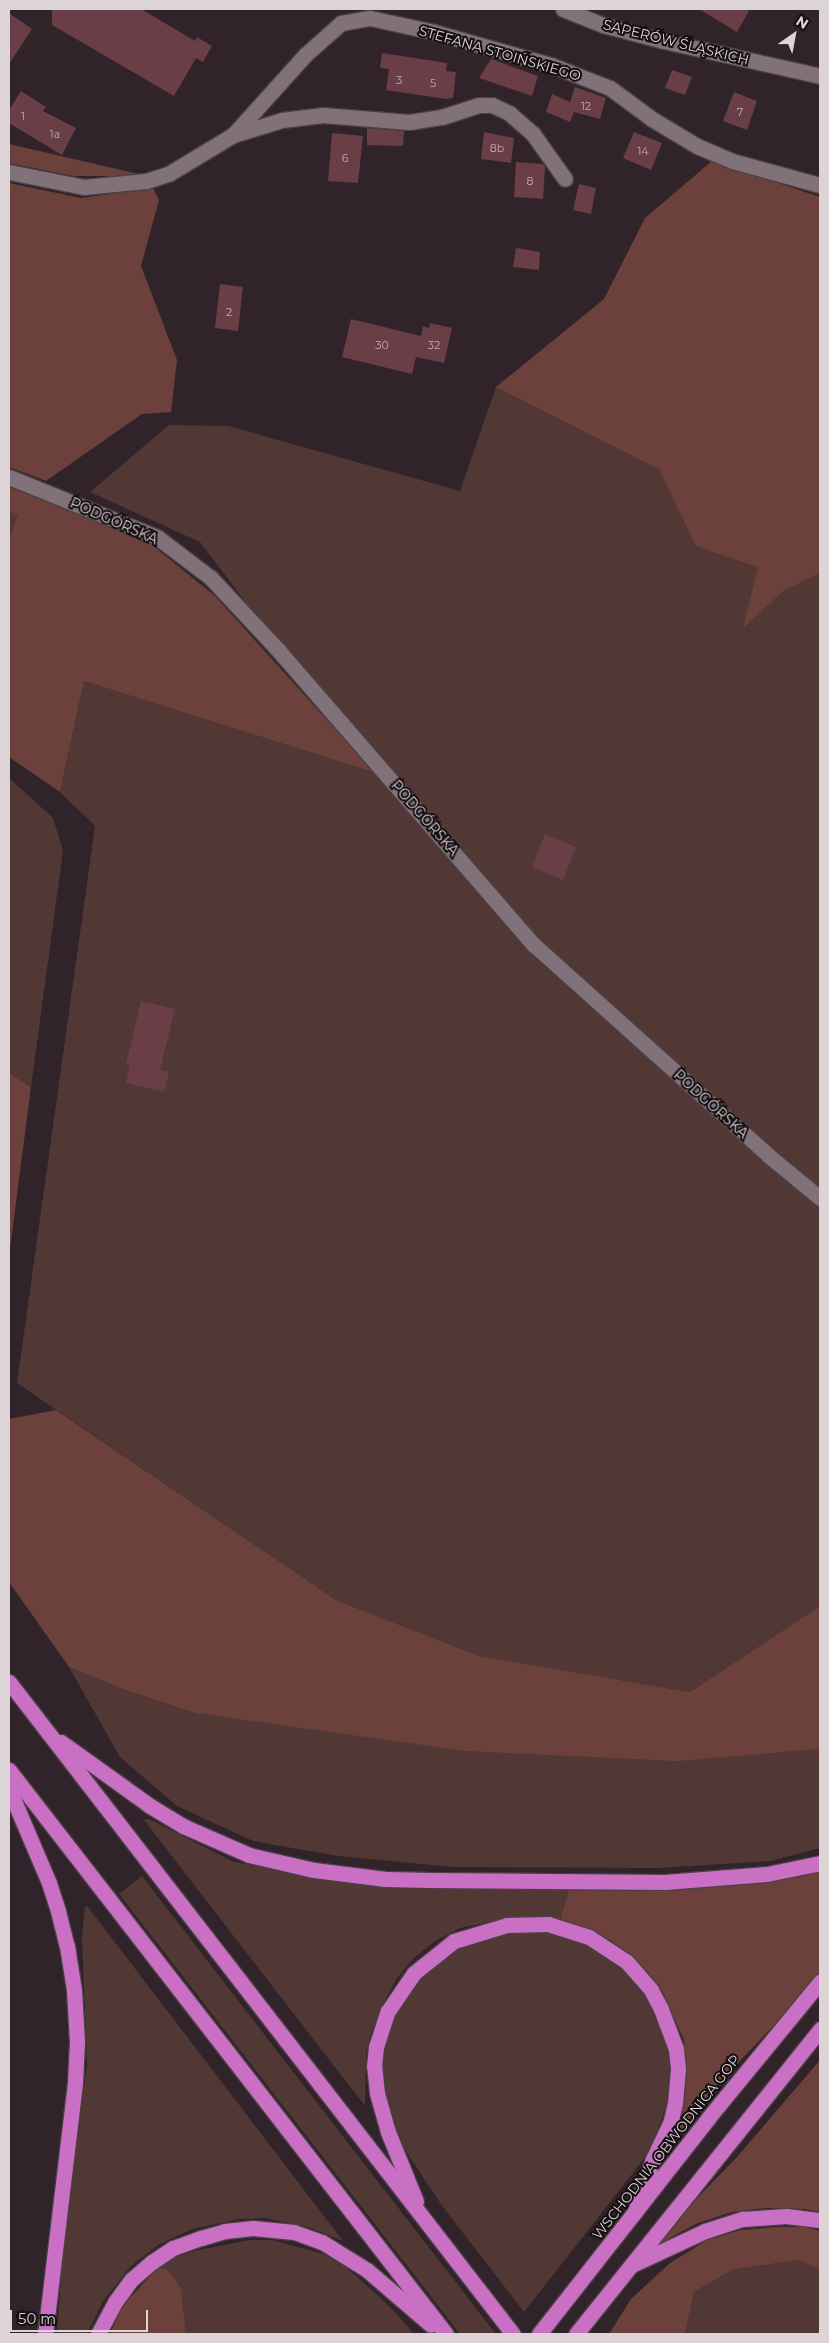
<!DOCTYPE html>
<html>
<head>
<meta charset="utf-8">
<style>
  body { margin:0 }
  #map { position:relative; width:829px; height:2343px; overflow:hidden; background:#30232a; font-family:Montserrat,sans-serif }
  div>[style] { position:absolute }
  .green>* { inset:0; background:#523834 }
  .forest>* { inset:0; background:#6c413b }
  .building>* { inset:0; background:#693e46 }
  .roads { filter:drop-shadow(1px 0 #4b4145) drop-shadow(-1px 0 #4b4145) drop-shadow(0 1px #4b4145) drop-shadow(0 -1px #4b4145) }
  .minor>* { height:15px; margin:-7.5px; padding:0 7.5px; transform-origin:7.5px; border-radius:7.5px; background:#817178 }
  .highway>* { height:15px; margin:-7.5px; padding:0 7.5px; transform-origin:7.5px; border-radius:7.5px; background:#c970c5 }
  span { translate:-50% -50%; white-space:nowrap; text-align:center; line-height:1.15; -webkit-text-stroke:4px #150f11; paint-order:stroke }
  .number-label { font-size:11px; color:#c0aeb4 }
  .number-label span { -webkit-text-stroke-width:0 }
  .street-label { font-size:14px; color:#ddd4d8 }
  .frame { position:absolute; inset:0; border:10px solid #ddd4d8; pointer-events:none }
  .north { position:absolute; left:769px; top:10px; width:50px; height:50px; -webkit-text-stroke:4px #150f11; paint-order:stroke; rotate:33deg; font-size:14px; font-weight:700; line-height:20px; text-align:center; color:#ddd4d8 }
  .north::after { content:''; display:block; margin:auto; width:18px; height:22px; background:#ddd4d8; clip-path:polygon(50% 0,100% 100%,50% 72%,0 100%) }
  .scale { position:absolute; left:10px; top:2310px; width:138px; height:22px; box-sizing:border-box; border:2px solid #ddd4d8; border-top:0; padding-left:6px; font-size:15px; line-height:18px; white-space:nowrap; color:#ddd4d8; -webkit-text-stroke:4px #150f11; paint-order:stroke }
</style>
</head>
<body>
<div id="map">
  <div class="green">
    <i style="clip-path:polygon(496px 387px,820px 522px,820px 1606px,690px 1692px,479px 1656px,336px 1600px,17px 1383px,95px 826px,60px 792px,84px 681px,374px 771px,200px 542px,90px 492px,169px 425px,228px 426px,460px 491px)"></i>
    <i style="clip-path:polygon(9px 511px,17px 514px,9px 542px)"></i>
    <i style="clip-path:polygon(9px 778px,53px 818px,63px 851px,31px 1087px,9px 1073px)"></i>
    <i style="clip-path:polygon(69px 1667px,118px 1687px,782px 1752px,820px 1749px,820px 1848px,771px 1861px,658px 1868px,453px 1867px,338px 1856px,253px 1841px,177px 1806px,120px 1757px)"></i>
    <i style="clip-path:polygon(149px 1819px,234px 1862px,338px 1881px,569px 1888px,560px 1920px,514px 1917px,460px 1928px,435px 1941px,414px 1958px,397px 1978px,384px 2002px,372px 2031px,366px 2052px,365px 2106px,144px 1820px)"></i>
    <i style="clip-path:polygon(142px 1876px,348px 2143px,496px 2334px,460px 2334px,119px 1894px)"></i>
    <i style="clip-path:polygon(85px 1907px,88px 1907px,343px 2241px,308px 2227px,265px 2218px,239px 2219px,192px 2229px,158px 2245px,131px 2266px,103px 2301px,87px 2334px,57px 2334px,63px 2250px,87px 2065px,82px 1937px)"></i>
    <i style="clip-path:polygon(550px 1931px,589px 1944px,616px 1961px,651px 2000px,672px 2051px,670px 2096px,650px 2151px,524px 2312px,443px 2207px,395px 2135px,383px 2096px,381px 2041px,405px 1987px,444px 1951px,489px 1932px)"></i>
    <i style="clip-path:polygon(250px 2240px,272px 2240px,324px 2254px,347px 2268px,373px 2291px,393px 2310px,414px 2334px,186px 2334px,181px 2288px,169px 2271px,159px 2267px,176px 2257px,198px 2250px)"></i>
    <i style="clip-path:polygon(797px 2260px,820px 2269px,820px 2334px,685px 2334px,694px 2292px,732px 2270px)"></i>
  </div>
  <div class="forest">
    <i style="clip-path:polygon(9px 144px,147px 176px,74px 176px,9px 163px)"></i>
    <i style="clip-path:polygon(712px 161px,820px 197px,820px 573px,783px 591px,743px 628px,758px 567px,696px 546px,659px 469px,496px 387px,604px 299px,645px 218px)"></i>
    <i style="clip-path:polygon(9px 183px,81px 198px,153px 188px,159px 200px,141px 266px,177px 360px,171px 412px,142px 414px,46px 481px,9px 467px)"></i>
    <i style="clip-path:polygon(9px 487px,147px 541px,215px 596px,374px 772px,84px 681px,60px 792px,9px 757px,9px 542px,17px 515px,9px 511px)"></i>
    <i style="clip-path:polygon(9px 1073px,31px 1087px,9px 1256px)"></i>
    <i style="clip-path:polygon(56px 1410px,336px 1600px,479px 1656px,690px 1692px,820px 1606px,820px 1749px,677px 1761px,466px 1751px,196px 1713px,118px 1687px,69px 1667px,9px 1582px,9px 1419px)"></i>
    <i style="clip-path:polygon(820px 1871px,820px 1972px,781px 2018px,714px 2088px,682px 2134px,664px 2153px,681px 2117px,685px 2079px,684px 2040px,662px 1991px,639px 1964px,612px 1941px,587px 1928px,560px 1920px,569px 1888px,710px 1886px,800px 1877px)"></i>
    <i style="clip-path:polygon(820px 2060px,820px 2212px,804px 2209px,767px 2208px,732px 2212px,698px 2223px,673px 2236px,646px 2259px,675px 2221px,737px 2157px)"></i>
    <i style="clip-path:polygon(776px 2227px,805px 2227px,820px 2231px,820px 2269px,797px 2260px,732px 2270px,694px 2292px,685px 2334px,609px 2334px,631px 2299px,670px 2263px,707px 2240px,741px 2230px)"></i>
    <i style="clip-path:polygon(159px 2267px,169px 2271px,181px 2288px,186px 2334px,110px 2334px,123px 2305px)"></i>
  </div>
  <div class="building">
    <i style="clip-path:polygon(52px 9px,141px 9px,195px 41px,197px 37px,212px 46px,203px 62px,196px 58px,174px 96px,52px 25px)"></i>
    <i style="clip-path:polygon(699px 9px,750px 9px,737px 32px)"></i>
    <i style="clip-path:polygon(9px 13px,32px 29px,9px 64px)"></i>
    <i style="clip-path:polygon(382px 53px,447px 63px,446px 71px,456px 72px,453px 98px,446px 99px,386px 90px,389px 69px,380px 68px)"></i>
    <i style="clip-path:polygon(491px 59px,538px 76px,532px 96px,479px 78px)"></i>
    <i style="clip-path:polygon(672px 70px,692px 77px,685px 95px,665px 88px)"></i>
    <i style="clip-path:polygon(575px 87px,606px 98px,600px 119px,574px 112px,570px 122px,546px 112px,552px 94px,570px 102px)"></i>
    <i style="clip-path:polygon(21px 91px,46px 107px,43px 111px,76px 128px,62px 155px,9px 123px,9px 110px)"></i>
    <i style="clip-path:polygon(734px 92px,757px 101px,747px 130px,723px 121px)"></i>
    <i style="clip-path:polygon(367px 128px,404px 131px,403px 146px,367px 145px)"></i>
    <i style="clip-path:polygon(484px 132px,514px 138px,511px 163px,481px 159px)"></i>
    <i style="clip-path:polygon(634px 132px,662px 143px,651px 170px,623px 158px)"></i>
    <i style="clip-path:polygon(332px 133px,363px 136px,358px 183px,328px 181px)"></i>
    <i style="clip-path:polygon(516px 162px,543px 164px,545px 167px,543px 199px,514px 197px)"></i>
    <i style="clip-path:polygon(579px 184px,596px 188px,591px 214px,573px 210px)"></i>
    <i style="clip-path:polygon(516px 248px,540px 252px,539px 270px,513px 267px)"></i>
    <i style="clip-path:polygon(220px 284px,243px 287px,238px 331px,215px 328px)"></i>
    <i style="clip-path:polygon(351px 319px,421px 336px,423px 326px,429px 328px,430px 323px,452px 328px,444px 363px,416px 357px,412px 374px,342px 357px)"></i>
    <i style="clip-path:polygon(545px 834px,576px 847px,563px 880px,532px 867px)"></i>
    <i style="clip-path:polygon(141px 1001px,175px 1009px,160px 1070px,169px 1072px,164px 1092px,126px 1083px,130px 1065px,126px 1064px)"></i>
  </div>
  <div class="roads">
    <div class="minor">
      <i style="left:563px;top:9px;width:43px;rotate:21.8deg"></i>
      <i style="left:603px;top:25px;width:63px;rotate:14.7deg"></i>
      <i style="left:664px;top:41px;width:160px;rotate:12.6deg"></i>
      <i style="left:233px;top:135px;width:51px;rotate:-17deg"></i>
      <i style="left:282px;top:120px;width:41px;rotate:-7deg"></i>
      <i style="left:323px;top:115px;width:86px;rotate:4.7deg"></i>
      <i style="left:409px;top:122px;width:33px;rotate:-9deg"></i>
      <i style="left:442px;top:117px;width:39px;rotate:-18deg"></i>
      <i style="left:479px;top:105px;width:13px"></i>
      <i style="left:492px;top:105px;width:19px;rotate:25deg"></i>
      <i style="left:509px;top:113px;width:32px;rotate:41deg"></i>
      <i style="left:533px;top:134px;width:55px;rotate:54.6deg"></i>
      <i style="left:9px;top:172px;width:76px;rotate:11.3deg"></i>
      <i style="left:84px;top:187px;width:62px;rotate:-5.5deg"></i>
      <i style="left:146px;top:181px;width:25px;rotate:-18deg"></i>
      <i style="left:170px;top:173px;width:74px;rotate:-31.1deg"></i>
      <i style="left:233px;top:135px;width:108px;rotate:-48deg"></i>
      <i style="left:305px;top:55px;width:48px;rotate:-41.6deg"></i>
      <i style="left:341px;top:23px;width:29px;rotate:-10deg"></i>
      <i style="left:370px;top:18px;width:66px;rotate:12.3deg"></i>
      <i style="left:434px;top:32px;width:122px;rotate:15.8deg"></i>
      <i style="left:551px;top:65px;width:63px;rotate:21.3deg"></i>
      <i style="left:610px;top:88px;width:52px;rotate:36.4deg"></i>
      <i style="left:652px;top:119px;width:52px;rotate:31deg"></i>
      <i style="left:697px;top:146px;width:38px;rotate:23deg"></i>
      <i style="left:732px;top:161px;width:91px;rotate:15.3deg"></i>
      <i style="left:9px;top:477px;width:160px;rotate:22.1deg"></i>
      <i style="left:157px;top:537px;width:68px;rotate:37.2deg"></i>
      <i style="left:211px;top:578px;width:100px;rotate:47deg"></i>
      <i style="left:279px;top:651px;width:388px;rotate:49.1deg"></i>
      <i style="left:533px;top:944px;width:317px;rotate:41.9deg"></i>
      <i style="left:769px;top:1156px;width:66px;rotate:39.5deg"></i>
    </div>
    <div class="highway">
      <i style="left:9px;top:1682px;width:824px;rotate:52.3deg"></i>
      <i style="left:61px;top:1742px;width:110px;rotate:35.7deg"></i>
      <i style="left:150px;top:1806px;width:39px;rotate:31deg"></i>
      <i style="left:183px;top:1826px;width:72px;rotate:23.7deg"></i>
      <i style="left:249px;top:1855px;width:67px;rotate:13deg"></i>
      <i style="left:314px;top:1870px;width:72px;rotate:7.2deg"></i>
      <i style="left:385px;top:1879px;width:46px;rotate:1.2deg"></i>
      <i style="left:431px;top:1880px;width:234px;rotate:0.5deg"></i>
      <i style="left:665px;top:1882px;width:102px;rotate:-4.5deg"></i>
      <i style="left:767px;top:1874px;width:54px;rotate:-11.7deg"></i>
      <i style="left:9px;top:1770px;width:713px;rotate:52.23deg"></i>
      <i style="left:9px;top:1789px;width:102px;rotate:66.9deg"></i>
      <i style="left:49px;top:1883px;width:29px;rotate:72deg"></i>
      <i style="left:58px;top:1911px;width:36px;rotate:76deg"></i>
      <i style="left:67px;top:1946px;width:45px;rotate:81deg"></i>
      <i style="left:74px;top:1990px;width:52px;rotate:86.7deg"></i>
      <i style="left:77px;top:2042px;width:41px;rotate:92.8deg"></i>
      <i style="left:75px;top:2083px;width:253px;rotate:96.8deg"></i>
      <i style="left:416px;top:2201px;width:74px;rotate:-112.1deg"></i>
      <i style="left:388px;top:2132px;width:41px;rotate:-105.8deg"></i>
      <i style="left:377px;top:2093px;width:27px;rotate:-96deg"></i>
      <i style="left:374px;top:2066px;width:19px;rotate:-84deg"></i>
      <i style="left:376px;top:2047px;width:38px;rotate:-72deg"></i>
      <i style="left:388px;top:2011px;width:46px;rotate:-55.6deg"></i>
      <i style="left:414px;top:1973px;width:51px;rotate:-38.7deg"></i>
      <i style="left:454px;top:1941px;width:55px;rotate:-16.8deg"></i>
      <i style="left:507px;top:1925px;width:41px;rotate:-1.4deg"></i>
      <i style="left:548px;top:1924px;width:43px;rotate:17.6deg"></i>
      <i style="left:589px;top:1937px;width:45px;rotate:33.3deg"></i>
      <i style="left:627px;top:1962px;width:37px;rotate:49deg"></i>
      <i style="left:651px;top:1990px;width:21px;rotate:62deg"></i>
      <i style="left:661px;top:2009px;width:43px;rotate:69.4deg"></i>
      <i style="left:676px;top:2049px;width:20px;rotate:84deg"></i>
      <i style="left:678px;top:2069px;width:34px;rotate:95deg"></i>
      <i style="left:675px;top:2103px;width:18px;rotate:103deg"></i>
      <i style="left:671px;top:2121px;width:42px;rotate:115.3deg"></i>
      <i style="left:653px;top:2159px;width:56px;rotate:108.8deg"></i>
      <i style="left:632px;top:2265px;width:81px;rotate:-25deg"></i>
      <i style="left:705px;top:2231px;width:40px;rotate:-18deg"></i>
      <i style="left:743px;top:2219px;width:43px;rotate:-4deg"></i>
      <i style="left:786px;top:2216px;width:34px;rotate:7deg"></i>
      <i style="left:98px;top:2334px;width:36px;rotate:-62deg"></i>
      <i style="left:115px;top:2302px;width:27px;rotate:-54deg"></i>
      <i style="left:131px;top:2280px;width:28px;rotate:-41deg"></i>
      <i style="left:152px;top:2262px;width:25px;rotate:-34deg"></i>
      <i style="left:173px;top:2248px;width:30px;rotate:-20deg"></i>
      <i style="left:201px;top:2238px;width:25px;rotate:-16deg"></i>
      <i style="left:225px;top:2231px;width:28px;rotate:-6deg"></i>
      <i style="left:253px;top:2228px;width:41px;rotate:5.6deg"></i>
      <i style="left:294px;top:2232px;width:30px;rotate:20deg"></i>
      <i style="left:322px;top:2242px;width:53px;rotate:31.9deg"></i>
      <i style="left:367px;top:2270px;width:84px;rotate:40.7deg"></i>
      <i style="left:539px;top:2334px;width:276px;rotate:-51.9deg"></i>
      <i style="left:709px;top:2117px;width:175px;rotate:-50.6deg"></i>
      <i style="left:576px;top:2334px;width:391px;rotate:-51.3deg"></i>
    </div>
  </div>
  <div class="number-label">
    <span style="left:399px;top:80px">3</span>
    <span style="left:433px;top:83px">5</span>
    <span style="left:586px;top:106px">12</span>
    <span style="left:740px;top:112px">7</span>
    <span style="left:23px;top:116px">1</span>
    <span style="left:55px;top:134px">1a</span>
    <span style="left:497px;top:148px">8b</span>
    <span style="left:643px;top:151px">14</span>
    <span style="left:345px;top:158px">6</span>
    <span style="left:530px;top:181px">8</span>
    <span style="left:229px;top:312px">2</span>
    <span style="left:382px;top:345px">30</span>
    <span style="left:434px;top:345px">32</span>
  </div>
  <div class="street-label">
    <span style="left:676px;top:42px;rotate:14deg">SAPERÓW ŚLĄSKICH</span>
    <span style="left:500px;top:53px;rotate:16deg">STEFANA STOIŃSKIEGO</span>
    <span style="left:114px;top:521px;rotate:24deg">PODGÓRSKA</span>
    <span style="left:425px;top:818px;rotate:49deg">PODGÓRSKA</span>
    <span style="left:711px;top:1104px;rotate:42deg">PODGÓRSKA</span>
    <span style="left:666px;top:2147px;rotate:-52deg">WSCHODNIA OBWODNICA GOP</span>
  </div>
  <div class="frame"></div>
  <div class="north">N</div>
  <div class="scale">50 m</div>
</div>
</body>
</html>
